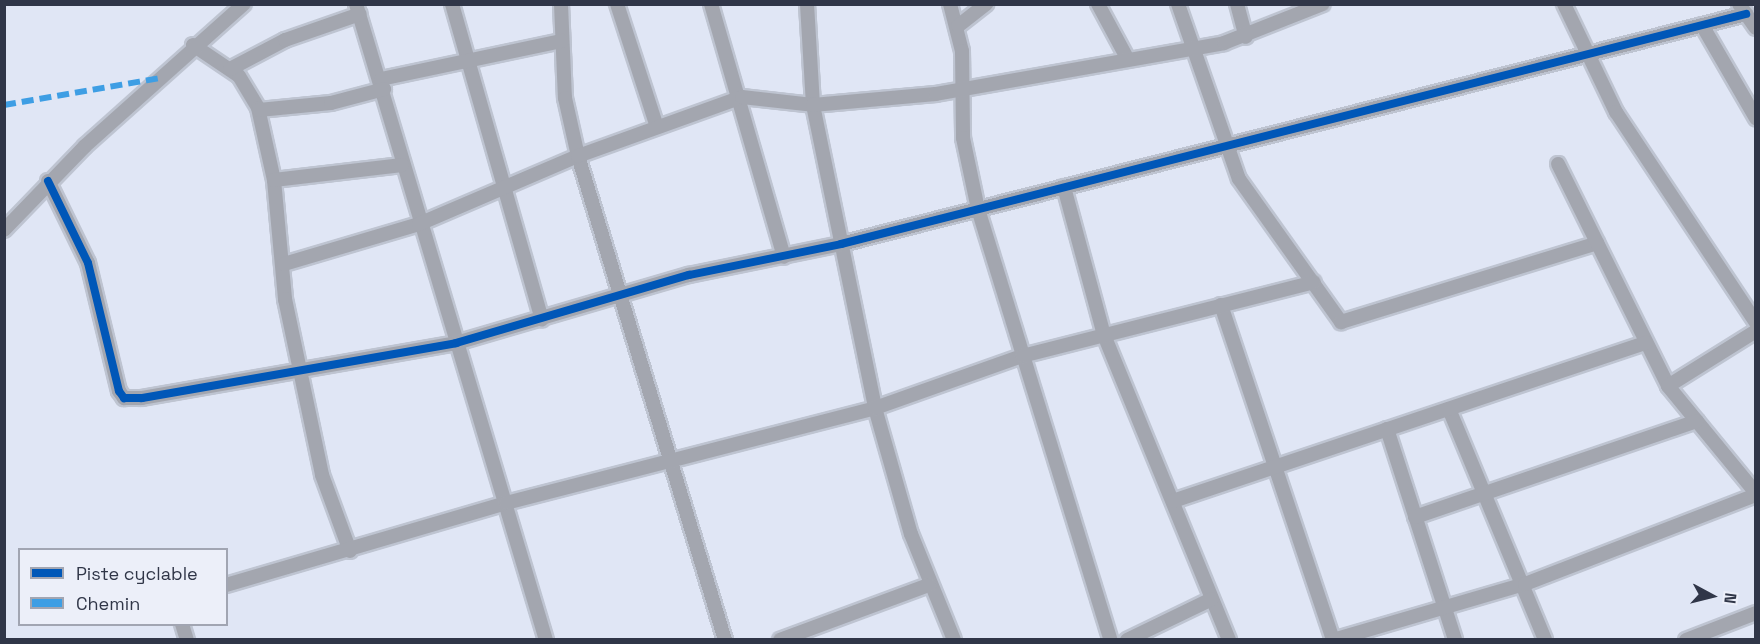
<!DOCTYPE html>
<html>
<head>
<meta charset="utf-8">
<style>
  body { margin:0 }
  #map { position:relative; width:1760px; height:644px; overflow:hidden; background:#e0e6f5; font-family:"Space Grotesk",sans-serif }
  div>[style] { position:absolute }
  .roads { filter:drop-shadow(2px 0 #bec4d1) drop-shadow(-2px 0 #bec4d1) drop-shadow(0 2px #bec4d1) drop-shadow(0 -2px #bec4d1) }
  .minor>* { height:14px; margin:-7px; padding:0 7px; transform-origin:7px; border-radius:7px; background:#a3a6af }
  .quiet>* { height:6px; margin-top:-3px; transform-origin:0; background:repeating-linear-gradient(90deg,#3e9ee4 0 12px,transparent 0 18px) }
  .cycleway>* { height:8px; margin:-4px; padding:0 4px; transform-origin:4px; border-radius:4px; background:#0057b8 }
  span { translate:-50% -50%; white-space:nowrap; text-align:center; line-height:1.15; -webkit-text-stroke:4.5px #eceff9; paint-order:stroke }
  .frame { position:absolute; inset:0; border:6px solid #303648; pointer-events:none }
  .legend { position:absolute; left:18px; top:548px; width:210px; height:78px; box-sizing:border-box; background:#eceff9; border:2px solid #a1a5b2; margin:0; padding:8px 10px; list-style:none; font-size:18px; color:#303648 }
  .legend li { display:flex; align-items:center; gap:12px; height:30px }
  .legend b { width:30px; border:2px solid #a1a5b2 }
  .north { position:absolute; left:1682px; top:566px; width:60px; height:60px; -webkit-text-stroke:4px #eceff9; paint-order:stroke; rotate:97deg; font-size:16px; font-weight:700; line-height:24px; text-align:center; color:#303648 }
  .north::after { content:''; display:block; margin:auto; width:21px; height:27px; background:#303648; clip-path:polygon(50% 0,100% 100%,50% 72%,0 100%) }
</style>
</head>
<body>
<div id="map">
  <div class="roads">
    <div class="minor">
      <i style="left:356px;top:4px;width:664px;rotate:73.37deg"></i>
      <i style="left:452px;top:4px;width:328px;rotate:74.1deg"></i>
      <i style="left:561px;top:4px;width:94px;rotate:87.6deg"></i>
      <i style="left:565px;top:98px;width:59px;rotate:77.4deg"></i>
      <i style="left:578px;top:156px;width:506px;rotate:73.11deg"></i>
      <i style="left:617px;top:4px;width:129px;rotate:72deg"></i>
      <i style="left:711px;top:4px;width:263px;rotate:73.9deg"></i>
      <i style="left:807px;top:4px;width:101px;rotate:86.6deg"></i>
      <i style="left:813px;top:105px;width:309px;rotate:78.4deg"></i>
      <i style="left:875px;top:408px;width:131px;rotate:74.1deg"></i>
      <i style="left:911px;top:534px;width:114px;rotate:67.9deg"></i>
      <i style="left:950px;top:4px;width:49px;rotate:75.7deg"></i>
      <i style="left:962px;top:51px;width:87px;rotate:89.3deg"></i>
      <i style="left:963px;top:138px;width:73px;rotate:78.1deg"></i>
      <i style="left:978px;top:209px;width:451px;rotate:72.9deg"></i>
      <i style="left:1098px;top:4px;width:59px;rotate:61.7deg"></i>
      <i style="left:1178px;top:4px;width:185px;rotate:70.8deg"></i>
      <i style="left:1239px;top:179px;width:176px;rotate:54.5deg"></i>
      <i style="left:1341px;top:322px;width:268px;rotate:-17.1deg"></i>
      <i style="left:1237px;top:4px;width:34px;rotate:75deg"></i>
      <i style="left:1564px;top:4px;width:120px;rotate:64.3deg"></i>
      <i style="left:1616px;top:112px;width:253px;rotate:56.4deg"></i>
      <i style="left:1739px;top:4px;width:29px;rotate:55deg"></i>
      <i style="left:1702px;top:25px;width:108px;rotate:59.9deg"></i>
      <i style="left:958px;top:26px;width:36px;rotate:-38deg"></i>
      <i style="left:193px;top:45px;width:55px;rotate:34deg"></i>
      <i style="left:239px;top:76px;width:37px;rotate:59deg"></i>
      <i style="left:258px;top:108px;width:74px;rotate:77.5deg"></i>
      <i style="left:274px;top:180px;width:120px;rotate:84.7deg"></i>
      <i style="left:285px;top:299px;width:180px;rotate:78.1deg"></i>
      <i style="left:322px;top:475px;width:81px;rotate:69.8deg"></i>
      <i style="left:230px;top:69px;width:62px;rotate:-27.8deg"></i>
      <i style="left:285px;top:40px;width:79px;rotate:-19.1deg"></i>
      <i style="left:381px;top:79px;width:185px;rotate:-11.9deg"></i>
      <i style="left:259px;top:110px;width:72px;rotate:-5.6deg"></i>
      <i style="left:331px;top:103px;width:55px;rotate:-14.8deg"></i>
      <i style="left:1558px;top:164px;width:248px;rotate:63.6deg"></i>
      <i style="left:1668px;top:386px;width:139px;rotate:50.6deg"></i>
      <i style="left:274px;top:180px;width:129px;rotate:-6.7deg"></i>
      <i style="left:48px;top:181px;width:91px;rotate:64deg"></i>
      <i style="left:88px;top:263px;width:132px;rotate:76.4deg"></i>
      <i style="left:119px;top:391px;width:9px;rotate:54deg"></i>
      <i style="left:124px;top:398px;width:18px"></i>
      <i style="left:142px;top:398px;width:319px;rotate:-9.9deg"></i>
      <i style="left:456px;top:343px;width:243px;rotate:-16.3deg"></i>
      <i style="left:689px;top:275px;width:155px;rotate:-11.5deg"></i>
      <i style="left:841px;top:244px;width:934px;rotate:-14.26deg"></i>
      <i style="left:1064px;top:187px;width:153px;rotate:74.9deg"></i>
      <i style="left:1104px;top:335px;width:330px;rotate:67.7deg"></i>
      <i style="left:4px;top:230px;width:117px;rotate:-46deg"></i>
      <i style="left:85px;top:146px;width:213px;rotate:-41.8deg"></i>
      <i style="left:284px;top:264px;width:141px;rotate:-16.5deg"></i>
      <i style="left:419px;top:224px;width:173px;rotate:-23.2deg"></i>
      <i style="left:578px;top:156px;width:174px;rotate:-19.8deg"></i>
      <i style="left:742px;top:97px;width:71px;rotate:6.4deg"></i>
      <i style="left:813px;top:105px;width:123px;rotate:-5.1deg"></i>
      <i style="left:936px;top:94px;width:292px;rotate:-10deg"></i>
      <i style="left:1224px;top:43px;width:106px;rotate:-21.5deg"></i>
      <i style="left:1221px;top:305px;width:353px;rotate:71.5deg"></i>
      <i style="left:1668px;top:386px;width:104px;rotate:-32deg"></i>
      <i style="left:1449px;top:409px;width:250px;rotate:67.4deg"></i>
      <i style="left:1387px;top:429px;width:222px;rotate:72.1deg"></i>
      <i style="left:1173px;top:501px;width:499px;rotate:-18.5deg"></i>
      <i style="left:1415px;top:517px;width:298px;rotate:-18.8deg"></i>
      <i style="left:226px;top:585px;width:292px;rotate:-16.3deg"></i>
      <i style="left:506px;top:503px;width:381px;rotate:-14.4deg"></i>
      <i style="left:875px;top:408px;width:156px;rotate:-19.5deg"></i>
      <i style="left:1022px;top:356px;width:301px;rotate:-14.2deg"></i>
      <i style="left:182px;top:624px;width:17px;rotate:73deg"></i>
      <i style="left:780px;top:640px;width:159px;rotate:-20.3deg"></i>
      <i style="left:1127px;top:640px;width:94px;rotate:-25.8deg"></i>
      <i style="left:1333px;top:640px;width:200px;rotate:-16.3deg"></i>
      <i style="left:1525px;top:584px;width:248px;rotate:-21.1deg"></i>
      <i style="left:1686px;top:640px;width:75px;rotate:-21.1deg"></i>
    </div>
  </div>
  <div class="quiet">
    <i style="left:4px;top:105px;width:158px;rotate:-9.8deg"></i>
  </div>
  <div class="cycleway">
    <i style="left:48px;top:181px;width:91px;rotate:64deg"></i>
    <i style="left:88px;top:263px;width:132px;rotate:76.4deg"></i>
    <i style="left:119px;top:391px;width:9px;rotate:54deg"></i>
    <i style="left:124px;top:398px;width:18px"></i>
    <i style="left:142px;top:398px;width:319px;rotate:-9.9deg"></i>
    <i style="left:456px;top:343px;width:243px;rotate:-16.3deg"></i>
    <i style="left:689px;top:275px;width:155px;rotate:-11.5deg"></i>
    <i style="left:841px;top:244px;width:934px;rotate:-14.26deg"></i>
  </div>
  <div class="frame"></div>
  <ul class="legend">
  <li><b style="height:8px;background:#0057b8"></b>Piste cyclable</li>
  <li><b style="height:8px;background:#3e9ee4"></b>Chemin</li>
  </ul>
  <div class="north">N</div>
</div>
</body>
</html>
